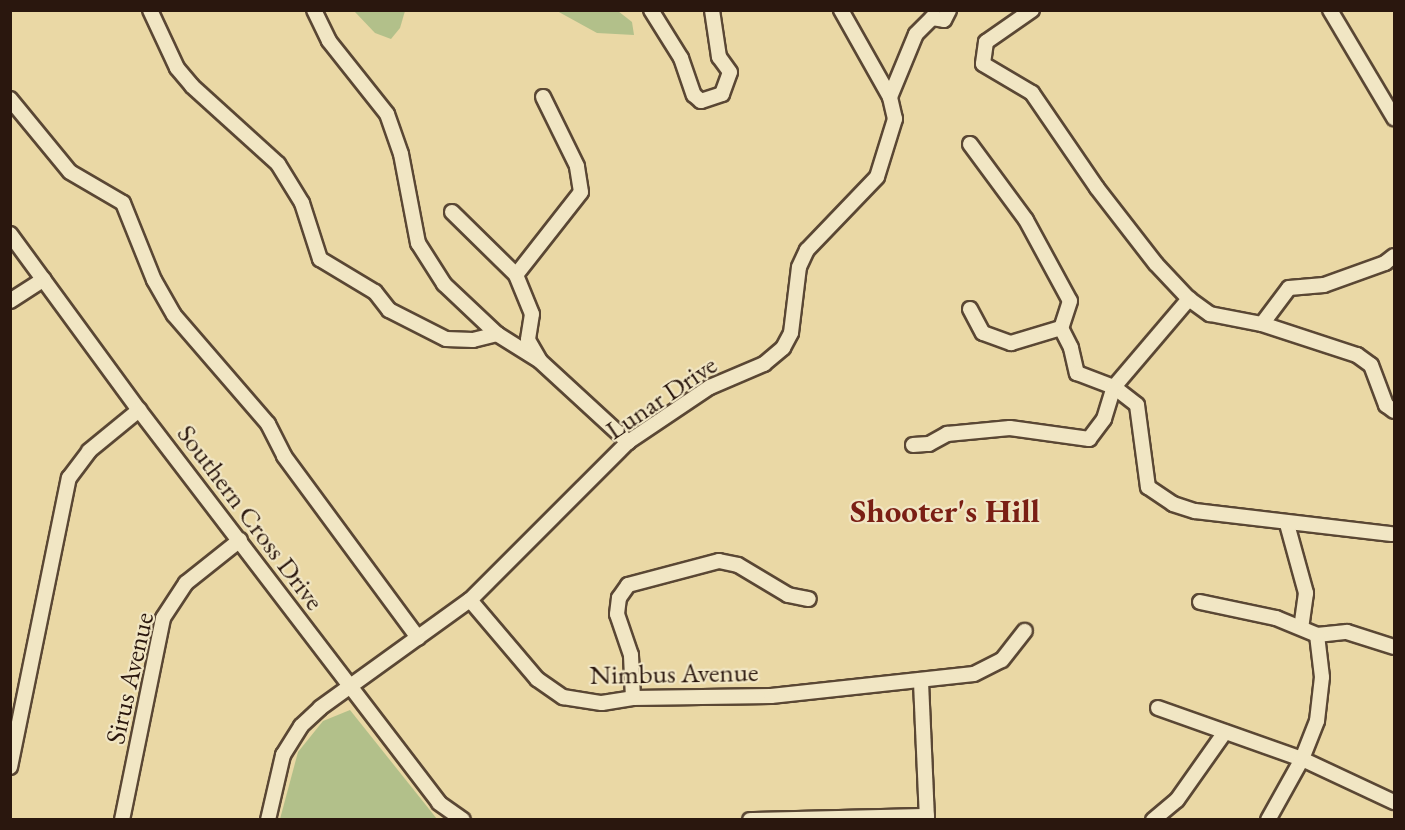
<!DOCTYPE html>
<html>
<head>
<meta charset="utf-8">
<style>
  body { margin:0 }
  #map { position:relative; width:1405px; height:830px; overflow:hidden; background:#ead8a5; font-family:"EB Garamond",serif }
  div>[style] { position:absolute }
  .green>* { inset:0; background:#b2c08a }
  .roads { filter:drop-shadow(2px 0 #5a4734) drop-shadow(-2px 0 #5a4734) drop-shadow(0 2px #5a4734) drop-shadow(0 -2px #5a4734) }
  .minor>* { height:14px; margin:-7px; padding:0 7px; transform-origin:7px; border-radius:7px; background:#f1e6c4 }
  span { translate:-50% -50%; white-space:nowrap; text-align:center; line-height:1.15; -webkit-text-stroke:4.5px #f1e6c4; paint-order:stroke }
  .street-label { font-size:27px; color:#2a170e }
  .district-label { font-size:33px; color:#7a1f14; font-weight:700 }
  .frame { position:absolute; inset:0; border:12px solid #2a170e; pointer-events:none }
</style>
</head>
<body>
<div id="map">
  <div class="green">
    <i style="clip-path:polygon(405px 11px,400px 28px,391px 39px,375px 33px,355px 12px)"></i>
    <i style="clip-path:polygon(557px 11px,618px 11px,632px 22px,634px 35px,597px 33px)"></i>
    <i style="clip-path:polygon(350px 710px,437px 819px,280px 819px,298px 752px,323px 721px)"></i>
  </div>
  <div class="roads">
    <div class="minor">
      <i style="left:150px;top:10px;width:64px;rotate:65deg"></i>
      <i style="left:177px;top:68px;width:23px;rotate:50deg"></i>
      <i style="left:192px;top:86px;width:116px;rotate:42.2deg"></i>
      <i style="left:278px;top:164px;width:46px;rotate:58.4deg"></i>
      <i style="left:302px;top:203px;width:59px;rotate:72.2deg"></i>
      <i style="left:320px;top:259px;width:64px;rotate:31deg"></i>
      <i style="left:375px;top:292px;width:23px;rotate:52deg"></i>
      <i style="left:389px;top:310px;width:64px;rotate:27deg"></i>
      <i style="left:446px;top:339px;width:27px;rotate:2deg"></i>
      <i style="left:473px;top:340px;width:25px;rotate:-14deg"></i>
      <i style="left:314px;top:10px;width:34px;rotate:64deg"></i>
      <i style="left:329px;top:41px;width:93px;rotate:51.5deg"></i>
      <i style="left:387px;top:114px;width:42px;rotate:70.7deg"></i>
      <i style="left:401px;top:154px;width:91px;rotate:79.2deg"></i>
      <i style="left:418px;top:243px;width:49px;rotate:57.6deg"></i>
      <i style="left:444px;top:284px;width:73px;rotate:43.3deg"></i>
      <i style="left:497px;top:334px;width:51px;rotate:32.1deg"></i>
      <i style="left:540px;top:361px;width:120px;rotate:42.6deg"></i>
      <i style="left:651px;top:10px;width:57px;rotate:58deg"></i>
      <i style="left:681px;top:58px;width:39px;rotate:71deg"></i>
      <i style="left:694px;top:95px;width:9px;rotate:41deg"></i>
      <i style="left:701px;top:101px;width:22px;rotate:-18deg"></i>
      <i style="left:722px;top:94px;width:23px;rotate:-70deg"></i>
      <i style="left:730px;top:72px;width:19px;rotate:-126deg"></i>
      <i style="left:719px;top:57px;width:48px;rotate:-98.5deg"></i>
      <i style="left:1032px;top:10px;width:56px;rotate:145.2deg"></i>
      <i style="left:986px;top:42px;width:22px;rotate:98deg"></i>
      <i style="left:983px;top:64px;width:57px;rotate:30.6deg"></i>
      <i style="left:1032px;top:93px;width:115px;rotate:55.6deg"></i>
      <i style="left:1097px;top:188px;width:96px;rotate:52.2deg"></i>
      <i style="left:1156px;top:264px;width:48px;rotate:46.7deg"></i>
      <i style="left:1189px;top:299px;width:26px;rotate:36deg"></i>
      <i style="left:1210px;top:314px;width:53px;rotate:10.9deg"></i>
      <i style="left:1262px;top:324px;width:100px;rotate:18.1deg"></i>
      <i style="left:1357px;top:355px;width:17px;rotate:36deg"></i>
      <i style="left:1371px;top:365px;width:43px;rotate:69.4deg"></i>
      <i style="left:1386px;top:405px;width:10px;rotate:37deg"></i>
      <i style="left:1330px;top:10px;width:126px;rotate:59.3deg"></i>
      <i style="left:890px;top:97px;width:68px;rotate:-67.6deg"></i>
      <i style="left:916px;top:34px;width:23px;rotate:-45deg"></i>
      <i style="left:932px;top:18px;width:12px;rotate:9deg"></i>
      <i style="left:944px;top:20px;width:11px;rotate:-63deg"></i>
      <i style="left:10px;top:99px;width:94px;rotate:50.6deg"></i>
      <i style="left:70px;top:172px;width:61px;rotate:30.3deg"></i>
      <i style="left:123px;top:203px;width:83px;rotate:68.1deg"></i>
      <i style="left:154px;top:280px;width:40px;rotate:60.3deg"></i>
      <i style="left:174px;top:315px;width:144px;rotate:49.2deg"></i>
      <i style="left:268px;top:424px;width:36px;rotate:63deg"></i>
      <i style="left:284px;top:456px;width:226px;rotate:53.6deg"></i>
      <i style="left:970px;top:144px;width:94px;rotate:53.6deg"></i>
      <i style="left:1026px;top:220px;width:92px;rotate:61.5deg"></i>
      <i style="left:1070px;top:301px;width:28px;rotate:108deg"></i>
      <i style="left:1061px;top:328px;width:22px;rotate:63deg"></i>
      <i style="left:1071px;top:348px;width:26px;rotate:77deg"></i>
      <i style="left:1077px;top:373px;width:40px;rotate:21deg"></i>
      <i style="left:1114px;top:387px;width:29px;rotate:38deg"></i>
      <i style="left:1137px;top:405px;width:83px;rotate:82.4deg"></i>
      <i style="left:1148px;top:487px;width:30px;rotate:34deg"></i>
      <i style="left:1173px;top:504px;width:23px;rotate:18deg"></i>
      <i style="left:1195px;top:511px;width:198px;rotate:6.7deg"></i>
      <i style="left:452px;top:212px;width:90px;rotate:44.5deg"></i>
      <i style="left:516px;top:275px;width:42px;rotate:67.7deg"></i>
      <i style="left:532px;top:314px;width:26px;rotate:99deg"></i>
      <i style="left:528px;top:340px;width:22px;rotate:60deg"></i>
      <i style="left:10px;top:234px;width:218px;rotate:53.8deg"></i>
      <i style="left:139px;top:410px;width:494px;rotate:52.6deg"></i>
      <i style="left:439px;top:803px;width:29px;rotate:35deg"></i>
      <i style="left:516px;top:275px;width:105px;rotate:-51.9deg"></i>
      <i style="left:581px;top:192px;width:26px;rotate:-99deg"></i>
      <i style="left:577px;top:166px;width:77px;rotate:-116.2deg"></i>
      <i style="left:10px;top:301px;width:40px;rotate:-32.9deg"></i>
      <i style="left:970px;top:309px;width:27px;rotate:62deg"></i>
      <i style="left:983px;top:333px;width:30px;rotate:20deg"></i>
      <i style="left:1011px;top:343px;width:52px;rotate:-16.7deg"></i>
      <i style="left:1262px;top:324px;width:45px;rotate:-53.1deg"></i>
      <i style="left:1289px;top:288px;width:35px;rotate:-5deg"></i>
      <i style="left:1324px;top:285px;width:65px;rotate:-19.8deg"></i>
      <i style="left:1385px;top:263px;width:11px;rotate:-38deg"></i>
      <i style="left:913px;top:445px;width:16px;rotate:-4deg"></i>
      <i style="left:929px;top:444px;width:21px;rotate:-29deg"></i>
      <i style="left:947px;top:434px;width:63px;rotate:-5.4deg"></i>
      <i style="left:1010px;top:428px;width:80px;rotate:7.9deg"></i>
      <i style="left:1089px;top:439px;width:25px;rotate:-53deg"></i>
      <i style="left:1104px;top:419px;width:34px;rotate:-73deg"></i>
      <i style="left:1114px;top:387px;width:116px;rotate:-49.6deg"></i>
      <i style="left:1287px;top:524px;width:72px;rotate:74.6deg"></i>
      <i style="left:1306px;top:593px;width:34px;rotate:98deg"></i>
      <i style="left:470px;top:600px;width:104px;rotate:49.7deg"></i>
      <i style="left:537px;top:679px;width:32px;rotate:35deg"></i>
      <i style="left:563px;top:697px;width:39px;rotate:9deg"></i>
      <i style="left:602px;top:703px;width:31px;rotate:-9deg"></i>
      <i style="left:633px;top:698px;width:138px;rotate:-0.8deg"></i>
      <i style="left:771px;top:696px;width:204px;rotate:-6.2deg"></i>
      <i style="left:974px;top:674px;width:31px;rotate:-27deg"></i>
      <i style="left:1002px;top:660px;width:37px;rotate:-52deg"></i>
      <i style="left:1200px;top:602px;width:78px;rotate:11.9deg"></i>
      <i style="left:1276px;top:618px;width:44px;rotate:22.5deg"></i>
      <i style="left:1317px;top:635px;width:30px;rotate:-6deg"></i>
      <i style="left:1347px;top:632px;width:49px;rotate:17.7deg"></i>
      <i style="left:921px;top:682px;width:138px;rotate:87.5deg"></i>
      <i style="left:633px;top:698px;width:43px;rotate:-92.7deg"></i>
      <i style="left:631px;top:655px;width:43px;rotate:-108.9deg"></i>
      <i style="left:617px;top:614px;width:16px;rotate:-83deg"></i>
      <i style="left:619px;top:598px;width:16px;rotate:-55deg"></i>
      <i style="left:628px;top:585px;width:94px;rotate:-14.8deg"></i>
      <i style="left:719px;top:561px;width:19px;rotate:12deg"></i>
      <i style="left:738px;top:565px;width:58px;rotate:31deg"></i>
      <i style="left:788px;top:595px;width:21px;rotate:11deg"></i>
      <i style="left:1158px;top:708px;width:153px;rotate:19.5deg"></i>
      <i style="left:1302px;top:759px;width:102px;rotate:25.1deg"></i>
      <i style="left:10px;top:767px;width:295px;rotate:-78.5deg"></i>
      <i style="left:69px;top:478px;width:34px;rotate:-53deg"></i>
      <i style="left:89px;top:451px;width:65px;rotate:-39.4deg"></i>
      <i style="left:122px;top:820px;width:206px;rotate:-78.5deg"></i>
      <i style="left:163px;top:618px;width:42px;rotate:-56.7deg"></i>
      <i style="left:186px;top:583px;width:69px;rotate:-38.5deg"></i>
      <i style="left:268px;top:820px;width:67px;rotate:-77deg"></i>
      <i style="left:283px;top:755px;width:34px;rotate:-58deg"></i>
      <i style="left:301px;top:726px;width:26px;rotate:-43deg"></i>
      <i style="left:320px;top:708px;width:185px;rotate:-35.8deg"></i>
      <i style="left:470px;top:600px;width:223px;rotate:-45deg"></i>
      <i style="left:628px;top:442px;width:99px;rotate:-33.9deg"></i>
      <i style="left:710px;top:387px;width:59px;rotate:-23.1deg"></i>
      <i style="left:764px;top:364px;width:25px;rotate:-40deg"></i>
      <i style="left:783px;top:348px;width:17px;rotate:-62deg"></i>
      <i style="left:791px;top:333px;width:66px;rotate:-83.1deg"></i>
      <i style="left:799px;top:267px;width:19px;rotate:-65deg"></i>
      <i style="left:807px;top:250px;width:101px;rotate:-46.2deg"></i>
      <i style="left:877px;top:177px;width:61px;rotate:-72.8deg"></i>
      <i style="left:895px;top:119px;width:23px;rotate:-103deg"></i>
      <i style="left:890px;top:97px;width:100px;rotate:-119.4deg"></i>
      <i style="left:750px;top:820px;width:177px;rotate:-1.3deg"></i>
      <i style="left:1153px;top:820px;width:31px;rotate:-40deg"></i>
      <i style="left:1177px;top:800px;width:83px;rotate:-54.8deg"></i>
      <i style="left:1268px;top:820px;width:70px;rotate:-60.9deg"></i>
      <i style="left:1302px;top:759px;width:41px;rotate:-68.5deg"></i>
      <i style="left:1317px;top:721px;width:44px;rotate:-83.5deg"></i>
      <i style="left:1322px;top:677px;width:42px;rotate:-96.8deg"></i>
    </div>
  </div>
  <div class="street-label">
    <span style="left:661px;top:397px;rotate:-34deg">Lunar Drive</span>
    <span style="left:251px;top:517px;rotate:53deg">Southern Cross Drive</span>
    <span style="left:674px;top:673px;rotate:-1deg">Nimbus Avenue</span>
    <span style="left:129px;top:678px;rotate:-77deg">Sirus Avenue</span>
  </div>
  <div class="district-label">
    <span style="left:945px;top:511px">Shooter's Hill</span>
  </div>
  <div class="frame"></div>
</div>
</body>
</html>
